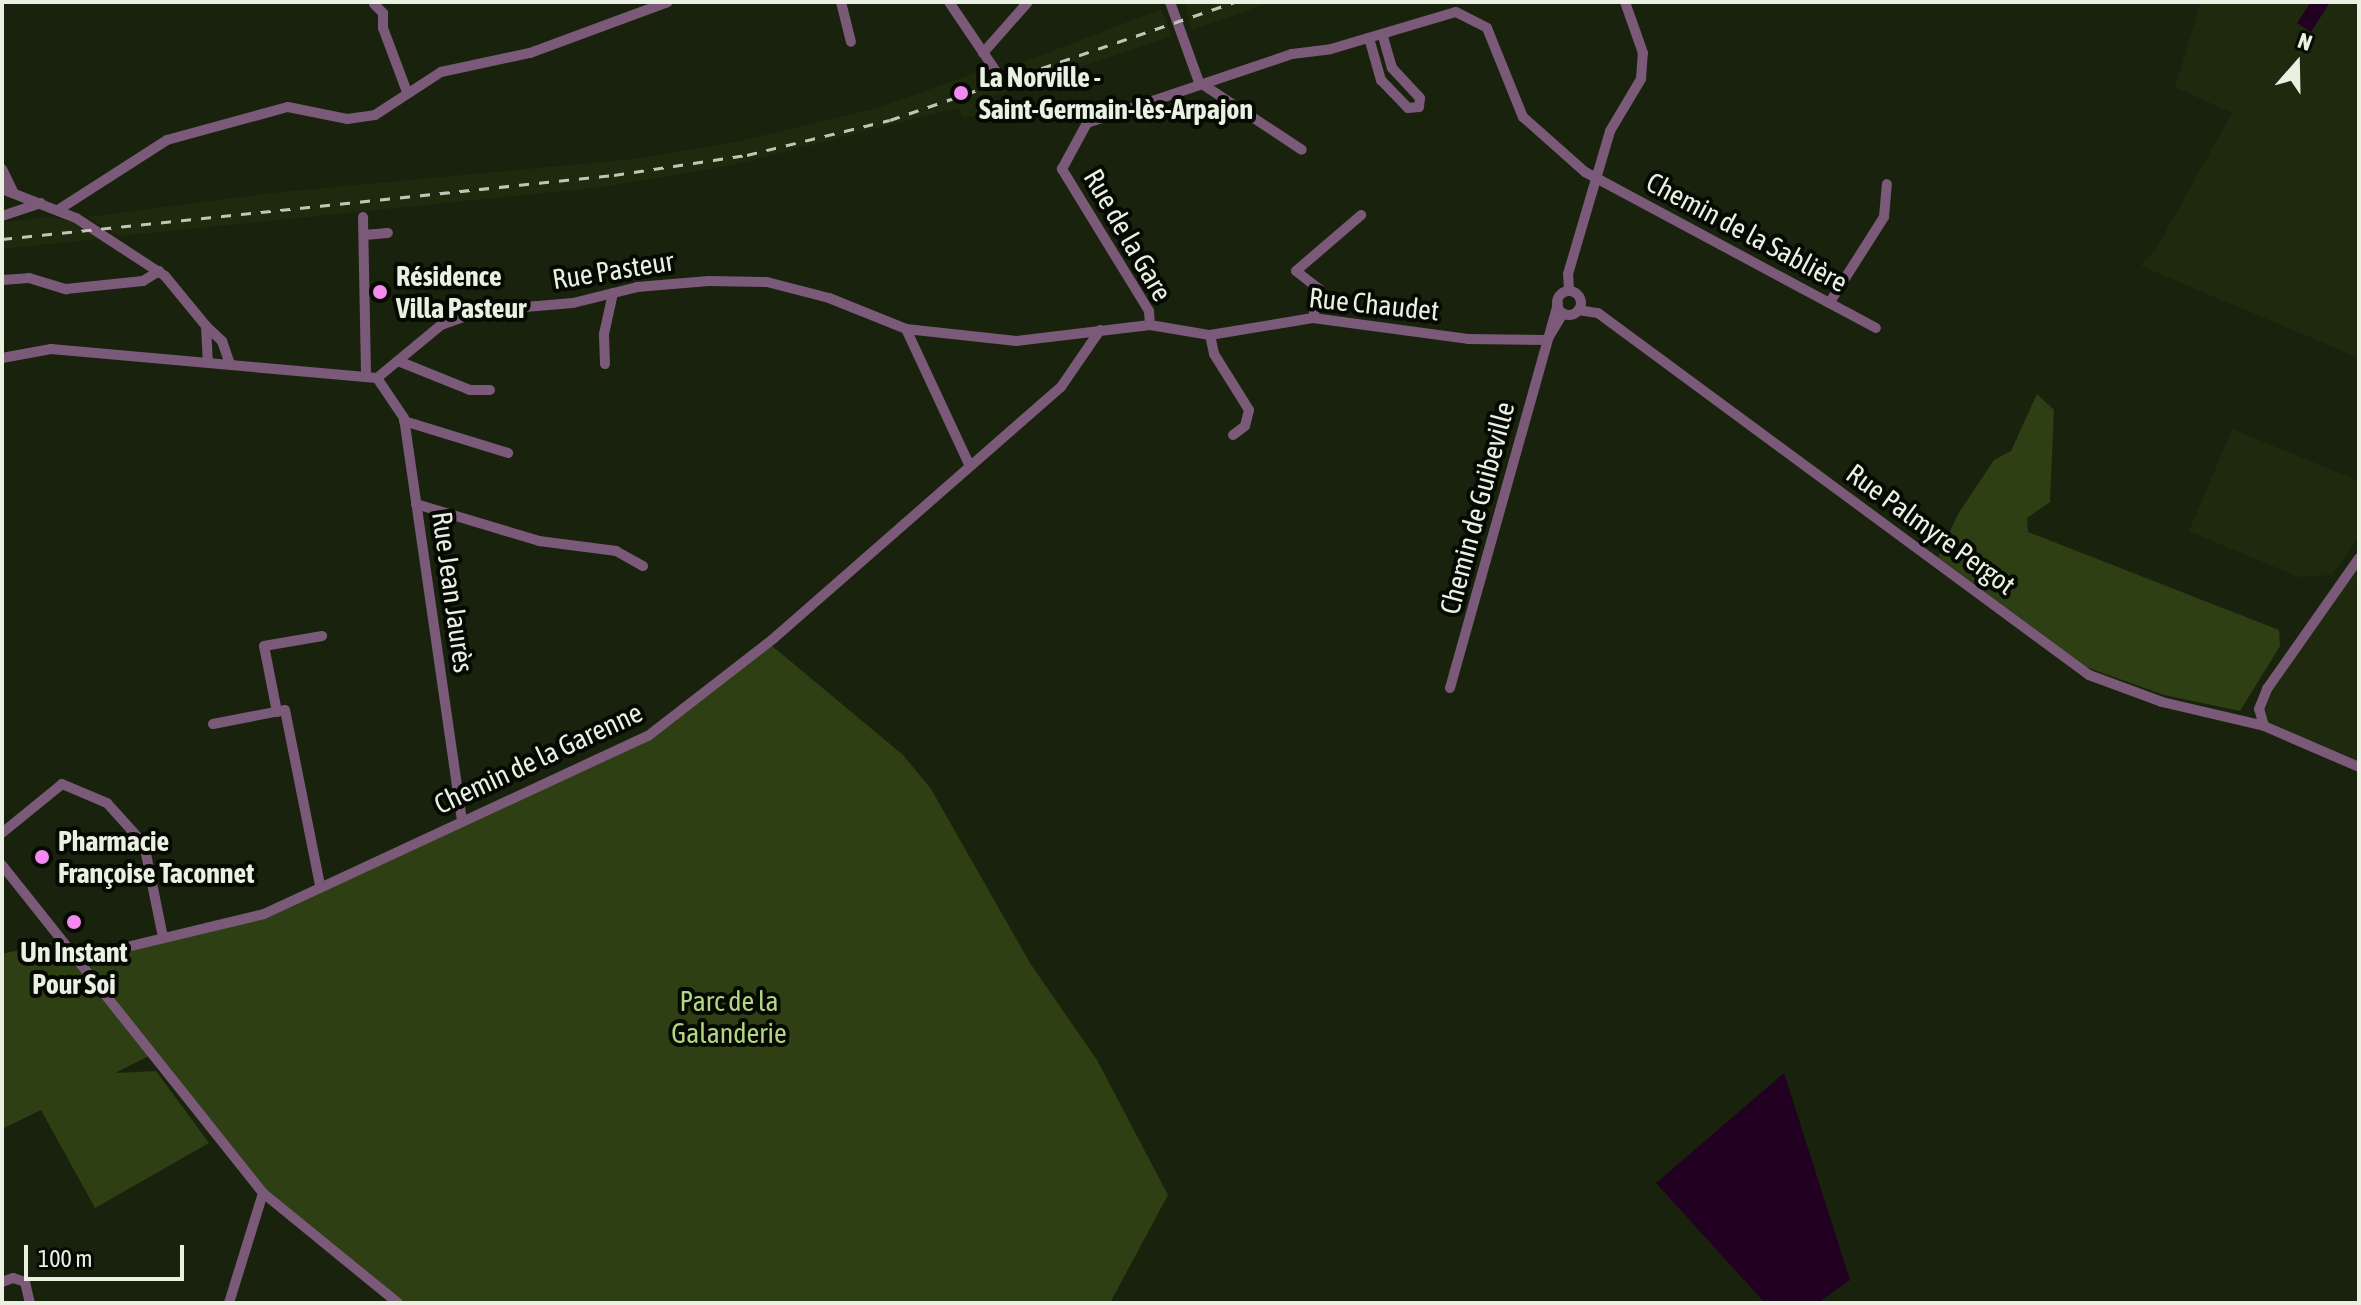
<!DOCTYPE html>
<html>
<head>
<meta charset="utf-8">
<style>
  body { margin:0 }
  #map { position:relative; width:2361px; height:1305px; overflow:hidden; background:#19220c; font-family:"Asap Condensed",sans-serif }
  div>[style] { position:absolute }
  .built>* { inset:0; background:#1e290d }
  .green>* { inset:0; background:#2e3f13 }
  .water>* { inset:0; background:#210021 }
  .minor>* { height:10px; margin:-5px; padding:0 5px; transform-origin:5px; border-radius:5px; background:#7b5979 }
  .minor>.ring { margin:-5px; padding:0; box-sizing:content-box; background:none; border:10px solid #7b5979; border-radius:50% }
  .rail>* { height:3px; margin-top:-1.5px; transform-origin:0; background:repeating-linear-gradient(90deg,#bfc6b6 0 10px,transparent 0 20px) }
  .dots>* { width:22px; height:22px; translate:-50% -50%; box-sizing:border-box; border:4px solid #060a03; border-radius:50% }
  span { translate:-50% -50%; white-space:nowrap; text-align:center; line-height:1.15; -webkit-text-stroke:8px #060a03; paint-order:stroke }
  .poi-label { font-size:28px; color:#eaf0e2; font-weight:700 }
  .left { translate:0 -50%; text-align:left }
  .street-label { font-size:28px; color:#eaf0e2 }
  .park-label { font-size:28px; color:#b3d684 }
  .frame { position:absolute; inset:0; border:4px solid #eaf0e2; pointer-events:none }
  .north { position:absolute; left:2257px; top:24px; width:80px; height:80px; -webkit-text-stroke:6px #060a03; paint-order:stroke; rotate:20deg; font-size:22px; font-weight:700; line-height:32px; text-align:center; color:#eaf0e2 }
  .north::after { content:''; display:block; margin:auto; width:28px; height:36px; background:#eaf0e2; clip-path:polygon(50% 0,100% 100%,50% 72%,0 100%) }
  .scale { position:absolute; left:24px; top:1245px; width:160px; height:36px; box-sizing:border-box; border:4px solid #eaf0e2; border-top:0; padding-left:10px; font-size:24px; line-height:28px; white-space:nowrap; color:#eaf0e2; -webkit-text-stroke:6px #060a03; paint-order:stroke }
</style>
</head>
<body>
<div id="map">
  <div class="built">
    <i style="clip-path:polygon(1184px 2px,1272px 2px,1192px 30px)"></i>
    <i style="clip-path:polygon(2201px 2px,2359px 2px,2359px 358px,2141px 266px,2157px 247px,2232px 113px,2175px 87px)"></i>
    <i style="clip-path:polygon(1161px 9px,1172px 36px,994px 96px,999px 111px,963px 118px,959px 109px,949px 110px,729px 166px,594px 188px,120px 236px,87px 217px,271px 193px,633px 159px,731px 143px,878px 108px,977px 72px,985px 70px,988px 76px)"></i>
    <i style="clip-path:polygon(48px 217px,68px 220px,99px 239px,2px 249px,2px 222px)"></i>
    <i style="clip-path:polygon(2232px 429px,2359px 481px,2359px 536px,2332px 575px,2298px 577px,2189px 531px)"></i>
    <i style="clip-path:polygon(2359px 550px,2359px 767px,2263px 726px,2261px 699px)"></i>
  </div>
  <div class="green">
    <i style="clip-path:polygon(2037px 394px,2054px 410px,2050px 502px,2027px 518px,2028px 532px,2279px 630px,2280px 646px,2240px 711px,2164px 695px,2086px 667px,1938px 557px,1958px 514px,1994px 460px,2011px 451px)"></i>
    <i style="clip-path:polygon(771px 645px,903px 755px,931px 789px,1030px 963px,1097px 1060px,1168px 1195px,1110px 1303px,398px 1303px,260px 1185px,153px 1054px,115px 1073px,156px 1071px,209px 1143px,95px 1208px,41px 1110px,2px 1129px,2px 954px,66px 939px,81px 957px,264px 915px,648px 737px)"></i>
  </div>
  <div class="water">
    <i style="clip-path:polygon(2311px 2px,2330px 2px,2311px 32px,2297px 23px)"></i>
    <i style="clip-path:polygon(1784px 1073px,1850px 1280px,1818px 1303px,1765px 1303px,1656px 1183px)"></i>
  </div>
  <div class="minor">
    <i style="left:841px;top:2px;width:41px;rotate:76deg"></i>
    <i style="left:949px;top:2px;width:82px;rotate:55.9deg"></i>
    <i style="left:1170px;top:2px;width:85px;rotate:70.1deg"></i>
    <i style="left:374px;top:4px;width:13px;rotate:45deg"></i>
    <i style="left:383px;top:13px;width:15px;rotate:90deg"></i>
    <i style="left:383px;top:28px;width:68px;rotate:69.4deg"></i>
    <i style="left:1369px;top:38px;width:44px;rotate:74.1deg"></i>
    <i style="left:1381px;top:80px;width:39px;rotate:46deg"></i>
    <i style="left:1408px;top:108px;width:11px;rotate:-5deg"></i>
    <i style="left:1419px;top:107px;width:9px;rotate:-84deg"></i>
    <i style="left:1420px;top:98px;width:41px;rotate:-133deg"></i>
    <i style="left:1392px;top:68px;width:35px;rotate:-106deg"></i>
    <i style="left:983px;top:53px;width:68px;rotate:-48.6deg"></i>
    <i style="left:1199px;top:82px;width:123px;rotate:33.4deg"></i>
    <i style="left:2px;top:169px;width:25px;rotate:64deg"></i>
    <i style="left:2px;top:189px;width:79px;rotate:21.4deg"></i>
    <i style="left:76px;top:218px;width:106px;rotate:33.1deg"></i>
    <i style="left:165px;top:276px;width:65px;rotate:50.6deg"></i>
    <i style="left:206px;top:326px;width:36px;rotate:87deg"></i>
    <i style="left:58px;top:210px;width:130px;rotate:-32.7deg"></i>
    <i style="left:167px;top:140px;width:125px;rotate:-15.3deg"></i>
    <i style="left:288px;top:107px;width:60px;rotate:11.5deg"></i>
    <i style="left:347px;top:119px;width:28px;rotate:-8deg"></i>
    <i style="left:375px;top:115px;width:79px;rotate:-33.1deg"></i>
    <i style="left:441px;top:72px;width:91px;rotate:-12.1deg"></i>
    <i style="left:530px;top:53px;width:147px;rotate:-20.3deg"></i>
    <i style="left:2px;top:216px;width:41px;rotate:-18.4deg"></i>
    <i style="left:363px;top:217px;width:160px;rotate:88.9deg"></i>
    <i style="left:364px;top:235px;width:24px;rotate:-5deg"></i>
    <i style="left:2px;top:280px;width:27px;rotate:-4deg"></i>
    <i style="left:29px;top:278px;width:39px;rotate:17deg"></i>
    <i style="left:66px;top:289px;width:77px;rotate:-5.9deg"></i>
    <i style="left:143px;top:281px;width:19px;rotate:-32deg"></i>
    <i style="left:1569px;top:291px;width:17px;rotate:-93deg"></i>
    <i style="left:1568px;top:274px;width:149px;rotate:-73.6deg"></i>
    <i style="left:1610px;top:131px;width:61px;rotate:-59.2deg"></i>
    <i style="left:1641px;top:79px;width:26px;rotate:-86deg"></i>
    <i style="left:1643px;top:53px;width:54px;rotate:-109.4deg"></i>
    <i class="ring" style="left:1557px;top:291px;width:14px;height:14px"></i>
    <i style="left:1830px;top:302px;width:101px;rotate:-57.6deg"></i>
    <i style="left:1884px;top:217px;width:33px;rotate:-85deg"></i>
    <i style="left:1578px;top:310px;width:20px;rotate:9deg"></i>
    <i style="left:1598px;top:313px;width:610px;rotate:36.4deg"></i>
    <i style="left:2089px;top:675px;width:78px;rotate:20.3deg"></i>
    <i style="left:2162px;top:702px;width:105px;rotate:13.2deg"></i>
    <i style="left:2264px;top:726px;width:103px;rotate:23.3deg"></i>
    <i style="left:1313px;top:318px;width:30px;rotate:-78deg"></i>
    <i style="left:1319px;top:289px;width:29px;rotate:-142deg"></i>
    <i style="left:1296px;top:271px;width:86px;rotate:-40.7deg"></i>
    <i style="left:1150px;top:325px;width:14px;rotate:-94deg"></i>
    <i style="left:1149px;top:311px;width:167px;rotate:-121.5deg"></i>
    <i style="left:1062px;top:169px;width:52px;rotate:-61.5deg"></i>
    <i style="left:1087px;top:123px;width:216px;rotate:-18.6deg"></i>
    <i style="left:1292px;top:54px;width:39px;rotate:-7deg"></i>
    <i style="left:1331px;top:49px;width:130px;rotate:-16.5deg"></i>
    <i style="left:1456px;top:12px;width:35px;rotate:27deg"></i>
    <i style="left:1487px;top:28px;width:96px;rotate:68deg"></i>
    <i style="left:1523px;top:117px;width:83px;rotate:41.6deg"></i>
    <i style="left:1585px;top:172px;width:330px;rotate:28.2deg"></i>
    <i style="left:207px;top:327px;width:21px;rotate:43deg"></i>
    <i style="left:222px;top:341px;width:24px;rotate:71deg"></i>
    <i style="left:906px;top:329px;width:149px;rotate:65deg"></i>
    <i style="left:1210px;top:335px;width:19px;rotate:78deg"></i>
    <i style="left:1214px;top:354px;width:66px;rotate:58deg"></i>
    <i style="left:1249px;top:410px;width:16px;rotate:104deg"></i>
    <i style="left:1245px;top:426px;width:15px;rotate:143deg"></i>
    <i style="left:2px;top:358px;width:50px;rotate:-10.4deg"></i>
    <i style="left:51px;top:349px;width:327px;rotate:5.1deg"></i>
    <i style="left:377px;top:378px;width:83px;rotate:-39.6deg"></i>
    <i style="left:441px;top:325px;width:41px;rotate:-19.7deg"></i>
    <i style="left:480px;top:311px;width:93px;rotate:-4.9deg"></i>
    <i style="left:573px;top:303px;width:66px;rotate:-14deg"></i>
    <i style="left:637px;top:287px;width:72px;rotate:-4.8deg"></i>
    <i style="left:709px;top:281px;width:58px;rotate:1deg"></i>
    <i style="left:767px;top:282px;width:64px;rotate:14.5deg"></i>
    <i style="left:829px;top:298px;width:83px;rotate:21.9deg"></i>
    <i style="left:906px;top:329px;width:111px;rotate:6.2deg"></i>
    <i style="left:1016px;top:341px;width:135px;rotate:-6.8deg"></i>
    <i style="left:1150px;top:325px;width:61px;rotate:9.5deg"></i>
    <i style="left:1210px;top:335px;width:104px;rotate:-9.4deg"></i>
    <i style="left:1313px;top:318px;width:156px;rotate:7.7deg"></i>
    <i style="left:1468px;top:339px;width:79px;rotate:0.7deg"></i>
    <i style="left:1547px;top:340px;width:31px;rotate:-59deg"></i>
    <i style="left:398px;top:361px;width:78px;rotate:21.9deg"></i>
    <i style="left:470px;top:390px;width:20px"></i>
    <i style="left:605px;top:364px;width:30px;rotate:-92deg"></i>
    <i style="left:604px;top:334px;width:42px;rotate:-77.6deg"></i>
    <i style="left:377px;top:378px;width:48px;rotate:56deg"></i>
    <i style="left:404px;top:418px;width:407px;rotate:81.8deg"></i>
    <i style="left:404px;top:421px;width:109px;rotate:17.1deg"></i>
    <i style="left:416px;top:504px;width:128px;rotate:16.7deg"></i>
    <i style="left:539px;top:541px;width:78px;rotate:7.4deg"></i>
    <i style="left:616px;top:551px;width:31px;rotate:29deg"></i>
    <i style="left:1450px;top:688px;width:399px;rotate:-74.3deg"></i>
    <i style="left:277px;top:712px;width:67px;rotate:-101.1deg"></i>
    <i style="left:264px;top:646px;width:59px;rotate:-9.8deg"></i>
    <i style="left:213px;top:724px;width:73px;rotate:-11deg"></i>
    <i style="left:285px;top:710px;width:178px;rotate:78.7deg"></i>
    <i style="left:2264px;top:726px;width:18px;rotate:-106deg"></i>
    <i style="left:2259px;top:709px;width:22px;rotate:-68deg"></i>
    <i style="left:2267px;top:689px;width:160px;rotate:-54.9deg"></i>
    <i style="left:2px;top:833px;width:77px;rotate:-39.2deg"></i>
    <i style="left:62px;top:784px;width:49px;rotate:22.9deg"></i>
    <i style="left:107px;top:803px;width:55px;rotate:47.9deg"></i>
    <i style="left:144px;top:844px;width:95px;rotate:78.5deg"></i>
    <i style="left:2px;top:865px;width:419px;rotate:51.5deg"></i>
    <i style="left:263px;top:1193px;width:174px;rotate:39.2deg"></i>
    <i style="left:81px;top:958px;width:188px;rotate:-13.5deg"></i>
    <i style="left:264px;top:914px;width:423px;rotate:-24.9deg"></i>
    <i style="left:648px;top:736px;width:158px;rotate:-37.8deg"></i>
    <i style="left:773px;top:639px;width:383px;rotate:-41.2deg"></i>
    <i style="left:1061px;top:387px;width:69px;rotate:-55.6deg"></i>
    <i style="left:2px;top:1282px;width:12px;rotate:-20deg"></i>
    <i style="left:13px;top:1278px;width:13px;rotate:18deg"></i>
    <i style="left:25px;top:1282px;width:22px;rotate:77deg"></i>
    <i style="left:229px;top:1303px;width:115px;rotate:-72.8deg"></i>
  </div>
  <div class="rail">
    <i style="left:2px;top:239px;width:615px;rotate:-5.97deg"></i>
    <i style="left:614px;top:175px;width:134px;rotate:-8.6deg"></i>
    <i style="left:747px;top:155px;width:147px;rotate:-13.8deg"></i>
    <i style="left:890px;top:120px;width:365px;rotate:-18.9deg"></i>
  </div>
  <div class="dots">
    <i style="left:961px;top:93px;background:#f489f0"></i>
    <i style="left:380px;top:292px;background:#f489f0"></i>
    <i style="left:42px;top:857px;background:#f489f0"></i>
    <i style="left:74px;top:922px;background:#f489f0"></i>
  </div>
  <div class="poi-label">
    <span class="left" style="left:979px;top:93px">La Norville -<br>Saint-Germain-lès-Arpajon</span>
    <span class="left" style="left:396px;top:292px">Résidence<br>Villa Pasteur</span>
    <span class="left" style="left:58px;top:857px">Pharmacie<br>Françoise Taconnet</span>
    <span style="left:74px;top:968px">Un Instant<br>Pour Soi</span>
  </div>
  <div class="street-label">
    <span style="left:1747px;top:232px;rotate:28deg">Chemin de la Sablière</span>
    <span style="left:1128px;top:235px;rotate:60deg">Rue de la Gare</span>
    <span style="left:613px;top:270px;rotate:-9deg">Rue Pasteur</span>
    <span style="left:1374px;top:304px;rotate:6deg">Rue Chaudet</span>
    <span style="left:1477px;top:508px;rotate:-75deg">Chemin de Guibeville</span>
    <span style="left:1931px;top:529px;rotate:36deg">Rue Palmyre Pergot</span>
    <span style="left:453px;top:592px;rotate:82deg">Rue Jean Jaurès</span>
    <span style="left:538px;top:758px;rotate:-25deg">Chemin de la Garenne</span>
  </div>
  <div class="park-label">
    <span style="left:729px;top:1017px">Parc de la<br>Galanderie</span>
  </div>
  <div class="frame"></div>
  <div class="north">N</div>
  <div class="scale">100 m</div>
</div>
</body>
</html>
